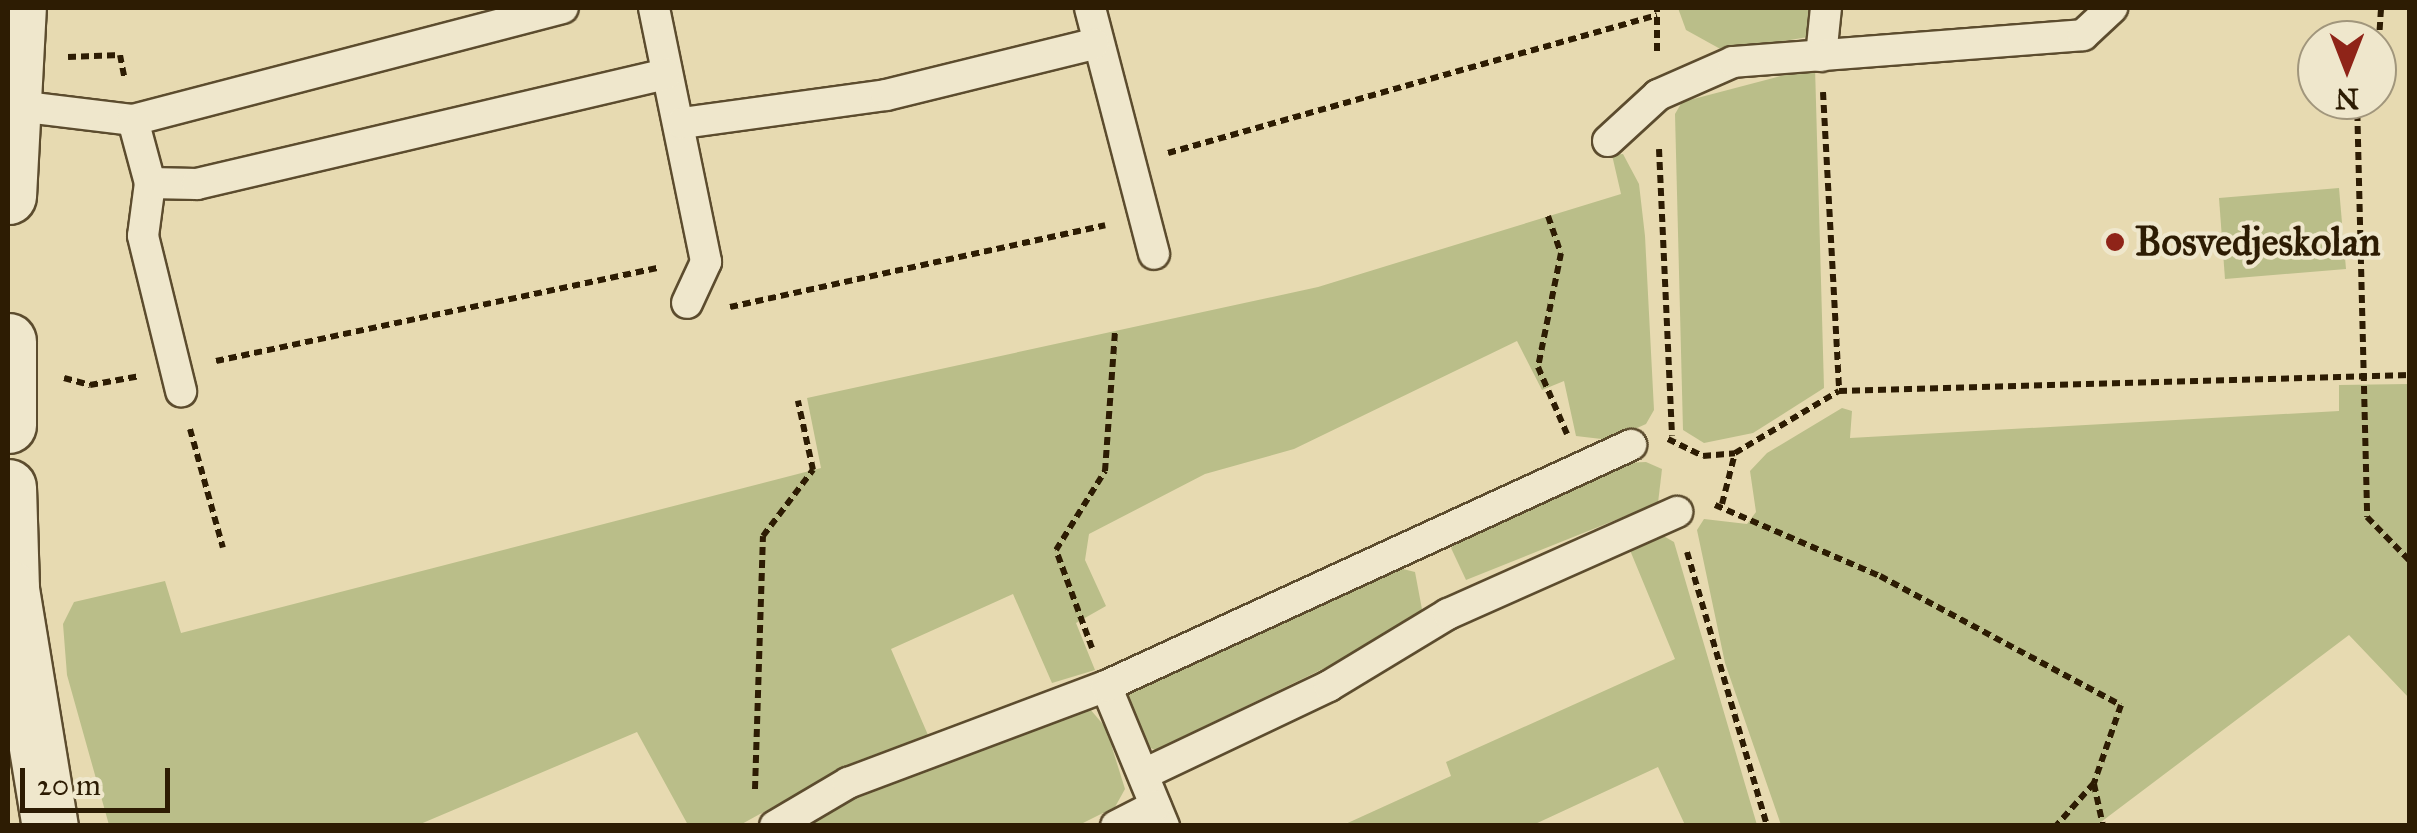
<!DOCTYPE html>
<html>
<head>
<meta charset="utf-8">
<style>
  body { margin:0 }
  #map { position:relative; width:2417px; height:833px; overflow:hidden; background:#e7dab1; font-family:"IM FELL Great Primer",serif }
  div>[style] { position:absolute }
  .green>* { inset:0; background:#babe89 }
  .path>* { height:6px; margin-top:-3px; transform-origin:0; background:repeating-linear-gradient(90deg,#2d1c03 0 8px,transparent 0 13px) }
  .roads { filter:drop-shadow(2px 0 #5c4c2e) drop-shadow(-2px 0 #5c4c2e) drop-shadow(0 2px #5c4c2e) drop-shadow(0 -2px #5c4c2e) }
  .lane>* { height:30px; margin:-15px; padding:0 15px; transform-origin:15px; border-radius:15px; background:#efe7cc }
  .secondary>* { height:55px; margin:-27.5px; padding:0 27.5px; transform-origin:27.5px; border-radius:27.5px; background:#efe7cc }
  .dots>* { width:28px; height:28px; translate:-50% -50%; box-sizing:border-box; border:5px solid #efe7cc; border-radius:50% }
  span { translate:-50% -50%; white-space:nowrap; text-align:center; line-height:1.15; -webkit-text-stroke:8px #efe7cc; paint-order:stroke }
  .poi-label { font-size:40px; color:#2d1c03; font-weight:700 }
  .left { translate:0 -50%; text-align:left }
  .frame { position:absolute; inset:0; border:10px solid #2d1c03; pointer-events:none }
  .north { position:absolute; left:2297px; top:20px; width:100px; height:100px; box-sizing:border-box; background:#efe7cc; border:2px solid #a1967c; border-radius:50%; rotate:180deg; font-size:28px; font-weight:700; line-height:40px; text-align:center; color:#2d1c03 }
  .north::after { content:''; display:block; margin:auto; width:35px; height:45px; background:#8f2418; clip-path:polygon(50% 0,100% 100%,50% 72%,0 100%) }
  .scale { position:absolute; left:20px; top:768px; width:150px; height:45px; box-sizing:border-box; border:5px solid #2d1c03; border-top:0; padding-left:12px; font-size:30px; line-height:35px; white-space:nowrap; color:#2d1c03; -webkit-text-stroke:8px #efe7cc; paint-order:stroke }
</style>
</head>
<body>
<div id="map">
  <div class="green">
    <i style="clip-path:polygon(1678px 8px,1813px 8px,1814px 36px,1724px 51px,1686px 30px)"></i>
    <i style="clip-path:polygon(1815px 67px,1824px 388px,1753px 433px,1704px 443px,1683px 430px,1675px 114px,1682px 102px)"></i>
    <i style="clip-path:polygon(1623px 154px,1639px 184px,1645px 236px,1654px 410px,1646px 424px,1610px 440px,1576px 436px,1564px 381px,1542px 390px,1517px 341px,1294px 449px,1205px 474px,1089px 534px,1085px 560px,1106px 606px,1076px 623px,1095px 670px,1052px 683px,1013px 594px,891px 649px,928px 735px,857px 761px,740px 825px,688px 825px,637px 732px,418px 825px,109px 825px,67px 675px,63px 624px,74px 602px,165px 581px,181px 633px,821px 468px,807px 398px,1318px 287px,1621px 194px,1612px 155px)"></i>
    <i style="clip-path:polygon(2339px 188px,2346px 269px,2225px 279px,2219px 198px)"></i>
    <i style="clip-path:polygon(2409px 384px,2409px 698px,2349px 635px,2097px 825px,1781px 825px,1725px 663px,1697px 530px,1704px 519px,1747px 524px,1756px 512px,1750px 471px,1767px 453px,1842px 408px,1852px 411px,1850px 438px,2339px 411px,2339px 385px)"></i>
    <i style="clip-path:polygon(1646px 462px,1662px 469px,1658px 503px,1466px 580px,1451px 548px,1462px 537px,1623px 463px)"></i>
    <i style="clip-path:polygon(1660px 534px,1674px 542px,1757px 825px,1685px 825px,1658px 767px,1533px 825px,1341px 826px,1451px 776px,1446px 762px,1675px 659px,1627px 543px)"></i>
    <i style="clip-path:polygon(1395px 567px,1415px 572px,1424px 620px,1155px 750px,1137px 742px,1127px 696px,1146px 672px)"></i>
    <i style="clip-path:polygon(1068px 709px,1090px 709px,1106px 728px,1125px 789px,1115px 807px,1079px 825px,800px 826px,856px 794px)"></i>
  </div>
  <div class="path">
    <i style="left:1657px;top:51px;width:43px;rotate:-90deg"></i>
    <i style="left:68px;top:57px;width:52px;rotate:-2.2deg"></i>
    <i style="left:120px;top:55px;width:25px;rotate:79deg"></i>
    <i style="left:2377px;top:69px;width:61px;rotate:-86.2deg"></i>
    <i style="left:1823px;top:92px;width:299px;rotate:86.9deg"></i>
    <i style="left:2357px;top:100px;width:417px;rotate:88.6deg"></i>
    <i style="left:2367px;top:517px;width:62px;rotate:45.7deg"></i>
    <i style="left:1659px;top:149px;width:287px;rotate:87.4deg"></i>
    <i style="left:1168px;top:153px;width:508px;rotate:-15.76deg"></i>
    <i style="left:1548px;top:216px;width:39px;rotate:71deg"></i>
    <i style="left:1561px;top:253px;width:116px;rotate:101.4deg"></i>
    <i style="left:1538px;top:367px;width:73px;rotate:66.6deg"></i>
    <i style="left:730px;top:307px;width:384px;rotate:-12.3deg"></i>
    <i style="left:216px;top:361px;width:452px;rotate:-11.9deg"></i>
    <i style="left:64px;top:378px;width:27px;rotate:15deg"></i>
    <i style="left:90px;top:385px;width:51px;rotate:-10.2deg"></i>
    <i style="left:190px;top:429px;width:123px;rotate:74.5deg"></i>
    <i style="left:1668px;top:439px;width:39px;rotate:26deg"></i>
    <i style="left:1703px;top:456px;width:32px;rotate:-5deg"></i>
    <i style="left:1735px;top:453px;width:121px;rotate:-30.8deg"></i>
    <i style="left:1839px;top:391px;width:571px;rotate:-1.61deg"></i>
    <i style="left:1722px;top:504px;width:53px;rotate:-75.7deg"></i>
    <i style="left:1715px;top:505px;width:180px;rotate:23.3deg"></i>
    <i style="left:1880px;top:576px;width:273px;rotate:28.2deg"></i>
    <i style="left:2121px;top:705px;width:83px;rotate:109.1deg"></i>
    <i style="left:2094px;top:783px;width:57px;rotate:131.5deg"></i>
    <i style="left:1687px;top:552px;width:285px;rotate:73.7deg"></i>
    <i style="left:1092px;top:648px;width:104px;rotate:-110.2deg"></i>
    <i style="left:1056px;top:550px;width:93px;rotate:-58.2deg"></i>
    <i style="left:1105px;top:471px;width:139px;rotate:-85.9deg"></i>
    <i style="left:2094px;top:784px;width:43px;rotate:77.9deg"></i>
    <i style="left:755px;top:789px;width:253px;rotate:-88.2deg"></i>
    <i style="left:763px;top:536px;width:83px;rotate:-52.9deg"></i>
    <i style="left:813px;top:470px;width:71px;rotate:-102.3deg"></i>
  </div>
  <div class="roads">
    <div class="lane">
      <i style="left:654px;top:8px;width:259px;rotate:78.4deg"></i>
      <i style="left:706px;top:262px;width:45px;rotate:114.9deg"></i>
      <i style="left:1090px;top:8px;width:254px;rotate:75.4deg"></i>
      <i style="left:1821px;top:56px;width:48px;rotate:-84.1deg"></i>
      <i style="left:10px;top:105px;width:124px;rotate:7deg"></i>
      <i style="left:133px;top:120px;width:444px;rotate:-14.6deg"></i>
      <i style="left:133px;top:120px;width:65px;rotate:74.9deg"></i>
      <i style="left:150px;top:183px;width:53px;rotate:97.5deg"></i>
      <i style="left:143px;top:236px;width:160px;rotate:76.2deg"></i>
      <i style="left:682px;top:123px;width:206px;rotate:-7.8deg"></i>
      <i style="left:886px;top:95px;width:214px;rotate:-13.8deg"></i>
      <i style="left:1608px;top:141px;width:68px;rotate:-42.6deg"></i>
      <i style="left:1658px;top:95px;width:82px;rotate:-23.7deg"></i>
      <i style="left:1733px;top:62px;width:351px;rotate:-4.4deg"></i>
      <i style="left:2083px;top:35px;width:40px;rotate:-43deg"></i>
      <i style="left:150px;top:183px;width:47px;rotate:1.2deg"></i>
      <i style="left:197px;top:184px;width:482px;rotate:-13.2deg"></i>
      <i style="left:1106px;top:686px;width:152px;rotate:67.5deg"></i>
      <i style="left:1144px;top:774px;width:205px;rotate:-25.4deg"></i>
      <i style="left:1329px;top:686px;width:139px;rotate:-31.2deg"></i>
      <i style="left:1448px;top:614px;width:251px;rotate:-24deg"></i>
      <i style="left:775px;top:826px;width:85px;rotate:-30.5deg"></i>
      <i style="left:848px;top:783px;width:276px;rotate:-20.6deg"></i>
      <i style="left:1106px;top:686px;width:578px;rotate:-24.66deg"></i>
      <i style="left:1116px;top:826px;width:44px;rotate:-27.1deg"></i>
    </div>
    <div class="secondary">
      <i style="left:8px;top:196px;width:188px;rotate:-87deg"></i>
      <i style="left:8px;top:341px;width:84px;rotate:90deg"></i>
      <i style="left:8px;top:487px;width:102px;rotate:88.3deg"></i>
      <i style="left:11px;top:589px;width:240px;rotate:80.7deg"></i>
    </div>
  </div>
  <div class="dots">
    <i style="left:2115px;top:242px;background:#8f2418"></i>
  </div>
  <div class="poi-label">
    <span class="left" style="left:2135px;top:242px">Bosvedjeskolan</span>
  </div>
  <div class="frame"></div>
  <div class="north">N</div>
  <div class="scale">20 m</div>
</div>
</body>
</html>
